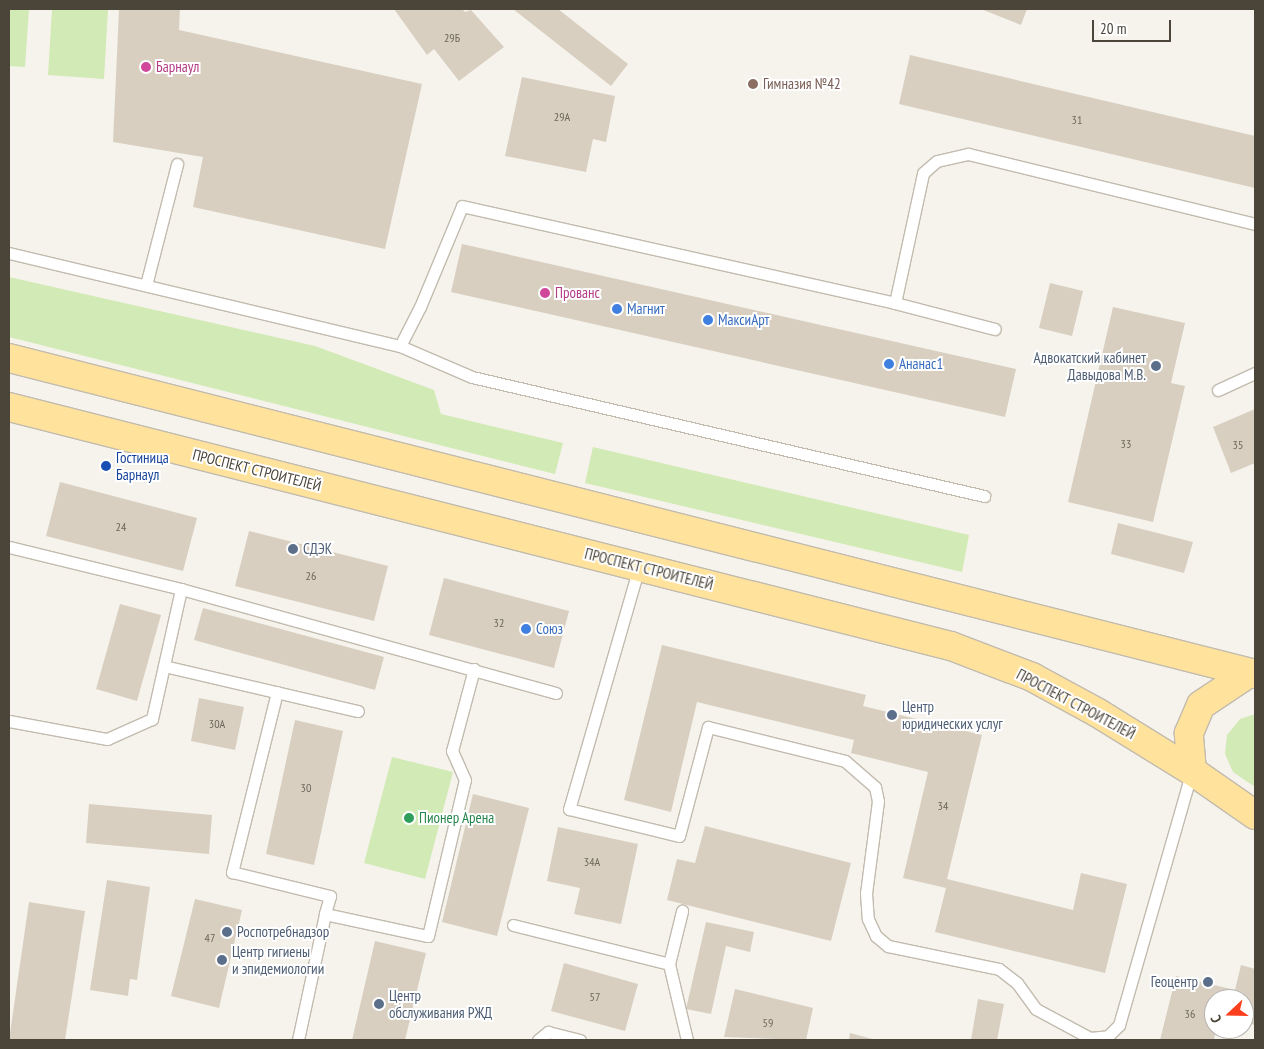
<!DOCTYPE html>
<html>
<head>
<meta charset="utf-8">
<style>
  body { margin:0 }
  #map { position:relative; width:1264px; height:1049px; overflow:hidden; background:#f6f3ec; font-family:"PT Sans Narrow",sans-serif }
  div>[style] { position:absolute }
  .green>* { inset:0; background:#d2eab5 }
  .building>* { inset:0; background:#d8cfc1 }
  .roads { filter:drop-shadow(1px 0 #c2bbae) drop-shadow(-1px 0 #c2bbae) drop-shadow(0 1px #c2bbae) drop-shadow(0 -1px #c2bbae) }
  .lane>* { height:11px; margin:-5.5px; padding:0 5.5px; transform-origin:5.5px; border-radius:5.5px; background:#fff }
  .primary>* { height:28px; margin:-14px; padding:0 14px; transform-origin:14px; border-radius:14px; background:#ffe39c }
  .dots>* { width:14px; height:14px; translate:-50% -50%; box-sizing:border-box; border:2px solid #fff; border-radius:50% }
  span { translate:-50% -50%; white-space:nowrap; text-align:center; line-height:1.15; -webkit-text-stroke:4px #fff; paint-order:stroke }
  .number-label { font-size:12px; color:#6e675b }
  .number-label span { -webkit-text-stroke-width:0 }
  .hotel-label { font-size:15px; color:#b23c85 }
  .left { translate:0 -50%; text-align:left }
  .education-label { font-size:15px; color:#785e54 }
  .shop-label { font-size:15px; color:#366cbe }
  .service-label { font-size:15px; color:#4e5e75 }
  .right { translate:-100% -50%; text-align:right }
  .transit-label { font-size:15px; color:#164399 }
  .street-label { font-size:15px; color:#4b4439 }
  .leisure-label { font-size:15px; color:#27864d }
  .frame { position:absolute; inset:0; border:10px solid #4b4439; pointer-events:none }
  .north { position:absolute; left:1204px; top:989px; width:50px; height:50px; box-sizing:border-box; background:#fff; border:1px solid #b7b4b0; border-radius:50%; rotate:249deg; font-size:14px; font-weight:700; line-height:20px; text-align:center; color:#4b4439 }
  .north::after { content:''; display:block; margin:auto; width:18px; height:22px; background:#fc3f1d; clip-path:polygon(50% 0,100% 100%,50% 72%,0 100%) }
  .scale { position:absolute; left:1092px; top:20px; width:79px; height:22px; box-sizing:border-box; border:2px solid #4b4439; border-top:0; padding-left:6px; font-size:15px; line-height:18px; white-space:nowrap; color:#4b4439; -webkit-text-stroke:4px #fff; paint-order:stroke }
</style>
</head>
<body>
<div id="map">
  <div class="green">
    <i style="clip-path:polygon(9px 9px,29px 9px,25px 67px,9px 66px)"></i>
    <i style="clip-path:polygon(52px 9px,108px 9px,104px 79px,48px 75px)"></i>
    <i style="clip-path:polygon(9px 277px,315px 346px,434px 390px,441px 414px,563px 443px,555px 474px,9px 337px)"></i>
    <i style="clip-path:polygon(593px 447px,969px 535px,962px 572px,585px 483px)"></i>
    <i style="clip-path:polygon(1255px 714px,1255px 787px,1233px 772px,1225px 754px,1227px 735px,1240px 719px)"></i>
    <i style="clip-path:polygon(392px 757px,453px 772px,425px 879px,364px 863px)"></i>
  </div>
  <div class="building">
    <i style="clip-path:polygon(119px 9px,180px 9px,179px 30px,422px 84px,385px 249px,193px 207px,203px 157px,113px 142px)"></i>
    <i style="clip-path:polygon(394px 9px,462px 9px,465px 12px,471px 10px,504px 47px,459px 81px,434px 49px,427px 55px)"></i>
    <i style="clip-path:polygon(513px 9px,558px 9px,628px 64px,611px 86px)"></i>
    <i style="clip-path:polygon(981px 9px,1027px 9px,1021px 25px)"></i>
    <i style="clip-path:polygon(910px 55px,1255px 136px,1255px 188px,899px 104px)"></i>
    <i style="clip-path:polygon(522px 77px,615px 96px,606px 142px,593px 139px,586px 172px,505px 156px)"></i>
    <i style="clip-path:polygon(462px 244px,1016px 369px,1005px 417px,451px 292px)"></i>
    <i style="clip-path:polygon(1050px 283px,1083px 291px,1072px 336px,1039px 328px)"></i>
    <i style="clip-path:polygon(1113px 307px,1185px 323px,1171px 383px,1185px 386px,1153px 522px,1068px 502px)"></i>
    <i style="clip-path:polygon(1255px 409px,1255px 463px,1231px 473px,1213px 427px)"></i>
    <i style="clip-path:polygon(60px 482px,197px 518px,183px 571px,46px 536px)"></i>
    <i style="clip-path:polygon(1118px 523px,1193px 542px,1184px 573px,1111px 554px)"></i>
    <i style="clip-path:polygon(249px 531px,388px 566px,374px 621px,235px 586px)"></i>
    <i style="clip-path:polygon(444px 578px,569px 611px,554px 668px,429px 635px)"></i>
    <i style="clip-path:polygon(120px 604px,161px 615px,137px 701px,96px 689px)"></i>
    <i style="clip-path:polygon(203px 608px,384px 657px,375px 690px,194px 640px)"></i>
    <i style="clip-path:polygon(662px 645px,866px 695px,863px 706px,982px 735px,947px 879px,1073px 910px,1081px 873px,1127px 884px,1105px 973px,935px 932px,946px 888px,903px 878px,928px 772px,851px 753px,854px 740px,697px 702px,671px 812px,624px 800px)"></i>
    <i style="clip-path:polygon(199px 698px,244px 707px,235px 750px,191px 741px)"></i>
    <i style="clip-path:polygon(295px 720px,343px 731px,314px 865px,266px 854px)"></i>
    <i style="clip-path:polygon(473px 794px,529px 808px,497px 936px,442px 922px)"></i>
    <i style="clip-path:polygon(89px 804px,212px 815px,209px 854px,86px 843px)"></i>
    <i style="clip-path:polygon(705px 826px,851px 863px,831px 941px,667px 900px,677px 859px,695px 863px)"></i>
    <i style="clip-path:polygon(558px 827px,638px 844px,621px 924px,574px 914px,580px 888px,547px 881px)"></i>
    <i style="clip-path:polygon(107px 880px,150px 887px,137px 980px,130px 979px,128px 996px,90px 990px)"></i>
    <i style="clip-path:polygon(195px 899px,242px 910px,219px 1008px,171px 996px)"></i>
    <i style="clip-path:polygon(29px 902px,85px 911px,65px 1040px,9px 1040px)"></i>
    <i style="clip-path:polygon(706px 922px,754px 932px,750px 952px,726px 946px,711px 1014px,686px 1009px)"></i>
    <i style="clip-path:polygon(375px 941px,426px 953px,405px 1040px,352px 1040px)"></i>
    <i style="clip-path:polygon(564px 963px,638px 984px,625px 1031px,551px 1011px)"></i>
    <i style="clip-path:polygon(1241px 965px,1255px 969px,1255px 1025px,1244px 1022px,1244px 999px,1214px 999px,1216px 1029px,1214px 1040px,1160px 1040px,1176px 976px,1235px 990px)"></i>
    <i style="clip-path:polygon(735px 989px,813px 1008px,806px 1040px,724px 1037px)"></i>
    <i style="clip-path:polygon(978px 999px,1004px 1004px,997px 1040px,971px 1040px)"></i>
    <i style="clip-path:polygon(850px 1033px,876px 1040px,849px 1040px)"></i>
  </div>
  <div class="roads">
    <div class="lane">
      <i style="left:9px;top:253px;width:402px;rotate:13.4deg"></i>
      <i style="left:400px;top:346px;width:78px;rotate:23.3deg"></i>
      <i style="left:472px;top:377px;width:526px;rotate:13.08deg"></i>
      <i style="left:146px;top:285px;width:125px;rotate:-75.6deg"></i>
      <i style="left:895px;top:303px;width:133px;rotate:-77.8deg"></i>
      <i style="left:923px;top:173px;width:18px;rotate:-41deg"></i>
      <i style="left:937px;top:161px;width:32px;rotate:-13deg"></i>
      <i style="left:968px;top:154px;width:295px;rotate:13.7deg"></i>
      <i style="left:400px;top:346px;width:44px;rotate:-62.9deg"></i>
      <i style="left:420px;top:307px;width:109px;rotate:-67.4deg"></i>
      <i style="left:462px;top:206px;width:444px;rotate:12.6deg"></i>
      <i style="left:895px;top:303px;width:103px;rotate:14.6deg"></i>
      <i style="left:1218px;top:390px;width:41px;rotate:-24.7deg"></i>
      <i style="left:9px;top:547px;width:177px;rotate:13.7deg"></i>
      <i style="left:181px;top:589px;width:389px;rotate:15.5deg"></i>
      <i style="left:639px;top:567px;width:252px;rotate:106.1deg"></i>
      <i style="left:569px;top:809px;width:113px;rotate:13.8deg"></i>
      <i style="left:679px;top:836px;width:113px;rotate:-75.1deg"></i>
      <i style="left:708px;top:727px;width:141px;rotate:13.9deg"></i>
      <i style="left:845px;top:761px;width:40px;rotate:41deg"></i>
      <i style="left:875px;top:787px;width:14px;rotate:78deg"></i>
      <i style="left:878px;top:801px;width:93px;rotate:97.4deg"></i>
      <i style="left:866px;top:893px;width:26px;rotate:86deg"></i>
      <i style="left:868px;top:919px;width:19px;rotate:65deg"></i>
      <i style="left:876px;top:936px;width:16px;rotate:40deg"></i>
      <i style="left:888px;top:946px;width:113px;rotate:11.7deg"></i>
      <i style="left:999px;top:969px;width:23px;rotate:38deg"></i>
      <i style="left:1017px;top:983px;width:32px;rotate:54deg"></i>
      <i style="left:1036px;top:1009px;width:61px;rotate:28.2deg"></i>
      <i style="left:1090px;top:1038px;width:18px;rotate:-6deg"></i>
      <i style="left:1108px;top:1036px;width:16px;rotate:-45deg"></i>
      <i style="left:1119px;top:1025px;width:264px;rotate:-74deg"></i>
      <i style="left:164px;top:666px;width:199px;rotate:13.1deg"></i>
      <i style="left:277px;top:692px;width:186px;rotate:104deg"></i>
      <i style="left:232px;top:872px;width:101px;rotate:13.8deg"></i>
      <i style="left:330px;top:896px;width:19px;rotate:106deg"></i>
      <i style="left:9px;top:721px;width:100px;rotate:10.4deg"></i>
      <i style="left:107px;top:739px;width:49px;rotate:-24deg"></i>
      <i style="left:152px;top:719px;width:133px;rotate:-77.4deg"></i>
      <i style="left:513px;top:925px;width:161px;rotate:14deg"></i>
      <i style="left:669px;top:964px;width:55px;rotate:-76.2deg"></i>
      <i style="left:669px;top:964px;width:78px;rotate:76.7deg"></i>
      <i style="left:298px;top:1040px;width:129px;rotate:-77.9deg"></i>
      <i style="left:325px;top:914px;width:105px;rotate:12.1deg"></i>
      <i style="left:428px;top:936px;width:160px;rotate:-76.7deg"></i>
      <i style="left:465px;top:780px;width:32px;rotate:-114deg"></i>
      <i style="left:452px;top:751px;width:85px;rotate:-75deg"></i>
      <i style="left:538px;top:1040px;width:13px;rotate:-39deg"></i>
      <i style="left:548px;top:1032px;width:33px;rotate:14deg"></i>
    </div>
    <div class="primary">
      <i style="left:9px;top:358px;width:1285px;rotate:14.23deg"></i>
      <i style="left:9px;top:407px;width:972px;rotate:14.24deg"></i>
      <i style="left:951px;top:646px;width:87px;rotate:20.9deg"></i>
      <i style="left:1032px;top:677px;width:75px;rotate:28.6deg"></i>
      <i style="left:1098px;top:713px;width:110px;rotate:31.7deg"></i>
      <i style="left:1192px;top:771px;width:77px;rotate:34.9deg"></i>
      <i style="left:1192px;top:771px;width:38px;rotate:-95deg"></i>
      <i style="left:1189px;top:733px;width:30px;rotate:-67deg"></i>
      <i style="left:1201px;top:705px;width:58px;rotate:-33.7deg"></i>
    </div>
  </div>
  <div class="dots">
    <i style="left:146px;top:67px;background:#d1479c"></i>
    <i style="left:753px;top:84px;background:#8d6e63"></i>
    <i style="left:545px;top:293px;background:#d1479c"></i>
    <i style="left:617px;top:309px;background:#3f7fe0"></i>
    <i style="left:708px;top:320px;background:#3f7fe0"></i>
    <i style="left:889px;top:364px;background:#3f7fe0"></i>
    <i style="left:1156px;top:366px;background:#5c6f8a"></i>
    <i style="left:106px;top:466px;background:#1a4fb4"></i>
    <i style="left:293px;top:549px;background:#5c6f8a"></i>
    <i style="left:526px;top:629px;background:#3f7fe0"></i>
    <i style="left:892px;top:715px;background:#5c6f8a"></i>
    <i style="left:409px;top:818px;background:#2e9e5b"></i>
    <i style="left:227px;top:932px;background:#5c6f8a"></i>
    <i style="left:222px;top:960px;background:#5c6f8a"></i>
    <i style="left:1208px;top:982px;background:#5c6f8a"></i>
    <i style="left:379px;top:1004px;background:#5c6f8a"></i>
  </div>
  <div class="number-label">
    <span style="left:452px;top:38px">29Б</span>
    <span style="left:562px;top:117px">29А</span>
    <span style="left:1077px;top:120px">31</span>
    <span style="left:1126px;top:444px">33</span>
    <span style="left:1238px;top:445px">35</span>
    <span style="left:121px;top:527px">24</span>
    <span style="left:311px;top:576px">26</span>
    <span style="left:499px;top:623px">32</span>
    <span style="left:217px;top:724px">30А</span>
    <span style="left:306px;top:788px">30</span>
    <span style="left:943px;top:806px">34</span>
    <span style="left:592px;top:862px">34А</span>
    <span style="left:210px;top:938px">47</span>
    <span style="left:595px;top:997px">57</span>
    <span style="left:1190px;top:1014px">36</span>
    <span style="left:768px;top:1023px">59</span>
  </div>
  <div class="hotel-label">
    <span class="left" style="left:156px;top:67px">Барнаул</span>
    <span class="left" style="left:555px;top:293px">Прованс</span>
  </div>
  <div class="education-label">
    <span class="left" style="left:763px;top:84px">Гимназия №42</span>
  </div>
  <div class="shop-label">
    <span class="left" style="left:627px;top:309px">Магнит</span>
    <span class="left" style="left:718px;top:320px">МаксиАрт</span>
    <span class="left" style="left:899px;top:364px">Ананас1</span>
    <span class="left" style="left:536px;top:629px">Союз</span>
  </div>
  <div class="service-label">
    <span class="right" style="left:1146px;top:366px">Адвокатский кабинет<br>Давыдова М.В.</span>
    <span class="left" style="left:303px;top:549px">СДЭК</span>
    <span class="left" style="left:902px;top:715px">Центр<br>юридических услуг</span>
    <span class="left" style="left:237px;top:932px">Роспотребнадзор</span>
    <span class="left" style="left:232px;top:960px">Центр гигиены<br>и эпидемиологии</span>
    <span class="right" style="left:1198px;top:982px">Геоцентр</span>
    <span class="left" style="left:389px;top:1004px">Центр<br>обслуживания РЖД</span>
  </div>
  <div class="transit-label">
    <span class="left" style="left:116px;top:466px">Гостиница<br>Барнаул</span>
  </div>
  <div class="street-label">
    <span style="left:257px;top:470px;rotate:14deg">ПРОСПЕКТ СТРОИТЕЛЕЙ</span>
    <span style="left:649px;top:569px;rotate:14deg">ПРОСПЕКТ СТРОИТЕЛЕЙ</span>
    <span style="left:1076px;top:704px;rotate:28deg">ПРОСПЕКТ СТРОИТЕЛЕЙ</span>
  </div>
  <div class="leisure-label">
    <span class="left" style="left:419px;top:818px">Пионер Арена</span>
  </div>
  <div class="frame"></div>
  <div class="north">С</div>
  <div class="scale">20 m</div>
</div>
</body>
</html>
